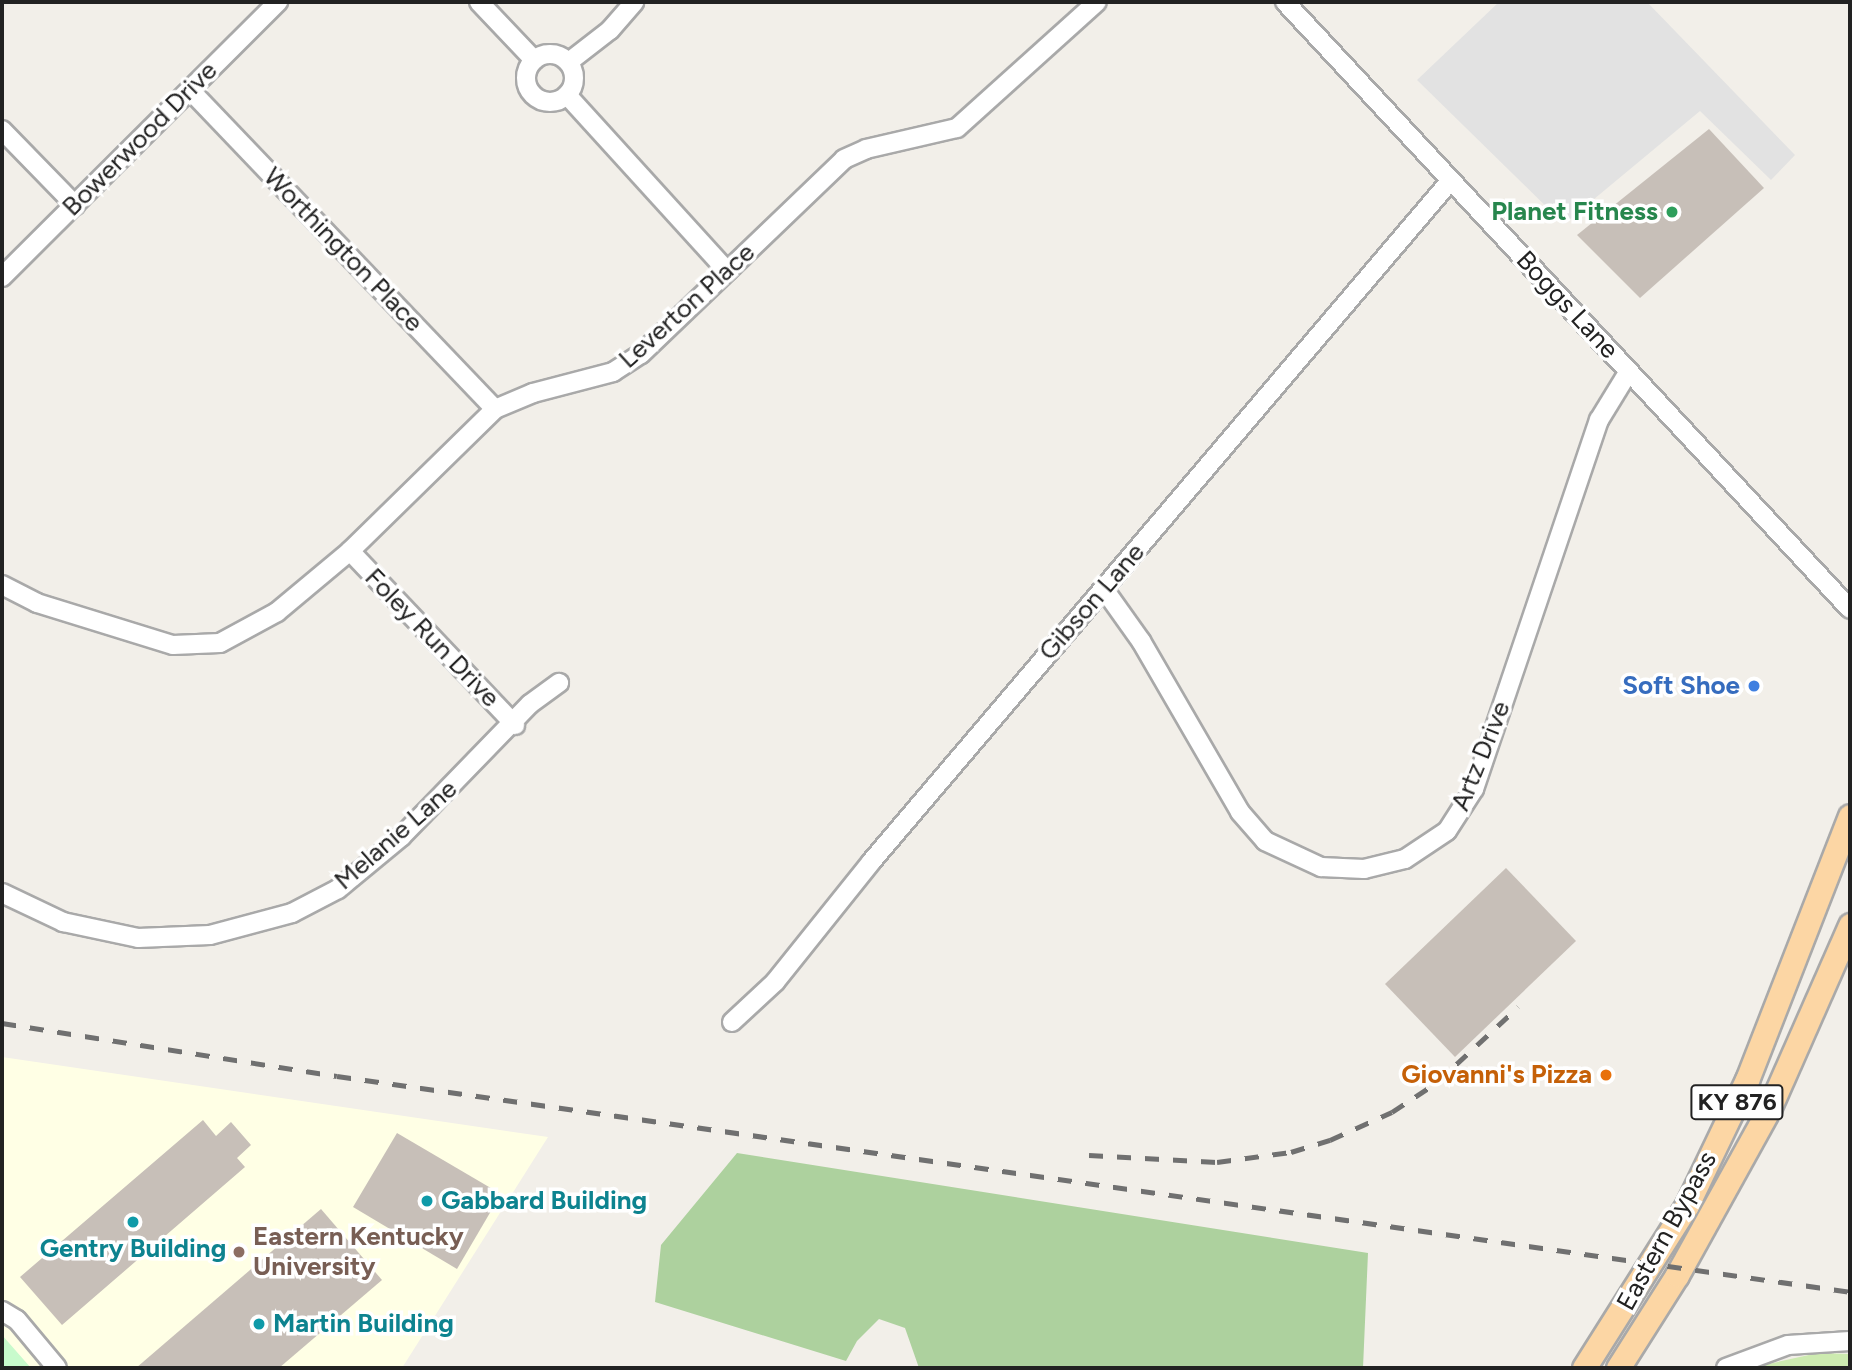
<!DOCTYPE html>
<html>
<head>
<meta charset="utf-8">
<style>
  body { margin:0 }
  #map { position:relative; width:1852px; height:1370px; overflow:hidden; background:#f2efe9; font-family:Figtree,sans-serif }
  div>[style] { position:absolute }
  .education>* { inset:0; background:#ffffe5 }
  .grass>* { inset:0; background:#cdebb0 }
  .forest>* { inset:0; background:#add19e }
  .park>* { inset:0; background:#c8facc }
  .parking>* { inset:0; background:#e2e2e2 }
  .building>* { inset:0; background:#c7bfb8 }
  .roads { filter:drop-shadow(2px 0 #a9a9a9) drop-shadow(-2px 0 #a9a9a9) drop-shadow(0 2px #a9a9a9) drop-shadow(0 -2px #a9a9a9) }
  .minor>* { height:18px; margin:-9px; padding:0 9px; transform-origin:9px; border-radius:9px; background:#fff }
  .minor>.ring { margin:-9px; padding:0; box-sizing:content-box; background:none; border:18px solid #fff; border-radius:50% }
  .major>* { height:23px; margin:-11.5px; padding:0 11.5px; transform-origin:11.5px; border-radius:11.5px; background:#fcd6a4 }
  .rail>* { height:5px; margin-top:-2.5px; transform-origin:0; background:repeating-linear-gradient(90deg,#707070 0 14px,transparent 0 28px) }
  .dots>* { width:19px; height:19px; translate:-50% -50%; box-sizing:border-box; border:4px solid #fff; border-radius:50% }
  span { translate:-50% -50%; white-space:nowrap; text-align:center; line-height:1.15; -webkit-text-stroke:7px #fff; paint-order:stroke }
  .shield-label span { padding:2px 5px; background:#fff; border:2px solid; border-radius:5px; -webkit-text-stroke-width:0 }
  .shield-label { font-size:24px; color:#222; font-weight:700 }
  .street-label { font-size:26px; color:#222 }
  .leisure-label { font-size:26px; color:#27864d; font-weight:700 }
  .right { translate:-100% -50%; text-align:right }
  .shop-label { font-size:26px; color:#366cbe; font-weight:700 }
  .food-label { font-size:26px; color:#c56008; font-weight:700 }
  .culture-label { font-size:26px; color:#0d838f; font-weight:700 }
  .left { translate:0 -50%; text-align:left }
  .education-label { font-size:26px; color:#785e54; font-weight:700 }
  .frame { position:absolute; inset:0; border:4px solid #222; pointer-events:none }
</style>
</head>
<body>
<div id="map">
  <div class="education">
    <i style="clip-path:polygon(2px 1057px,548px 1137px,402px 1368px,2px 1368px)"></i>
  </div>
  <div class="grass">
    <i style="clip-path:polygon(1818px 1353px,1850px 1354px,1850px 1368px,1750px 1368px)"></i>
  </div>
  <div class="forest">
    <i style="clip-path:polygon(737px 1153px,1368px 1253px,1363px 1368px,919px 1368px,905px 1328px,879px 1319px,857px 1341px,846px 1361px,655px 1302px,661px 1245px)"></i>
  </div>
  <div class="park">
    <i style="clip-path:polygon(2px 1335px,9px 1343px,31px 1368px,2px 1368px)"></i>
  </div>
  <div class="parking">
    <i style="clip-path:polygon(1499px 2px,1647px 2px,1795px 155px,1771px 180px,1700px 111px,1564px 224px,1417px 80px)"></i>
  </div>
  <div class="building">
    <i style="clip-path:polygon(1709px 129px,1764px 188px,1640px 298px,1577px 235px)"></i>
    <i style="clip-path:polygon(1506px 868px,1576px 941px,1455px 1057px,1385px 984px)"></i>
    <i style="clip-path:polygon(203px 1120px,216px 1136px,231px 1122px,251px 1145px,237px 1158px,245px 1167px,62px 1325px,20px 1277px)"></i>
    <i style="clip-path:polygon(397px 1133px,501px 1194px,457px 1269px,353px 1207px)"></i>
    <i style="clip-path:polygon(321px 1209px,382px 1280px,279px 1368px,136px 1368px)"></i>
  </div>
  <div class="roads">
    <div class="minor">
      <i style="left:479px;top:2px;width:80px;rotate:46.5deg"></i>
      <i style="left:1285px;top:2px;width:829px;rotate:47.05deg"></i>
      <i class="ring" style="left:526px;top:54px;width:30px;height:30px"></i>
      <i style="left:570px;top:61px;width:51px;rotate:-37.8deg"></i>
      <i style="left:610px;top:30px;width:37px;rotate:-49deg"></i>
      <i style="left:190px;top:90px;width:441px;rotate:46.3deg"></i>
      <i style="left:567px;top:95px;width:238px;rotate:47.7deg"></i>
      <i style="left:2px;top:130px;width:105px;rotate:45.8deg"></i>
      <i style="left:2px;top:277px;width:390px;rotate:-44.9deg"></i>
      <i style="left:350px;top:551px;width:240px;rotate:46.5deg"></i>
      <i style="left:2px;top:585px;width:39px;rotate:27deg"></i>
      <i style="left:37px;top:603px;width:142px;rotate:17.2deg"></i>
      <i style="left:173px;top:645px;width:47px;rotate:-2.4deg"></i>
      <i style="left:220px;top:643px;width:65px;rotate:-28.5deg"></i>
      <i style="left:277px;top:612px;width:95px;rotate:-39.9deg"></i>
      <i style="left:350px;top:551px;width:203px;rotate:-44.4deg"></i>
      <i style="left:495px;top:409px;width:41px;rotate:-22.8deg"></i>
      <i style="left:533px;top:393px;width:83px;rotate:-14.7deg"></i>
      <i style="left:613px;top:372px;width:33px;rotate:-33deg"></i>
      <i style="left:641px;top:354px;width:281px;rotate:-43.8deg"></i>
      <i style="left:844px;top:159px;width:24px;rotate:-24deg"></i>
      <i style="left:866px;top:149px;width:93px;rotate:-13deg"></i>
      <i style="left:957px;top:128px;width:188px;rotate:-42deg"></i>
      <i style="left:1104px;top:589px;width:64px;rotate:54.6deg"></i>
      <i style="left:1141px;top:641px;width:198px;rotate:59.9deg"></i>
      <i style="left:1240px;top:812px;width:38px;rotate:49deg"></i>
      <i style="left:1265px;top:841px;width:62px;rotate:24.9deg"></i>
      <i style="left:1321px;top:867px;width:43px;rotate:2.7deg"></i>
      <i style="left:1364px;top:869px;width:42px;rotate:-13.7deg"></i>
      <i style="left:1405px;top:859px;width:50px;rotate:-33.7deg"></i>
      <i style="left:1447px;top:831px;width:50px;rotate:-57.3deg"></i>
      <i style="left:1474px;top:789px;width:390px;rotate:-71.3deg"></i>
      <i style="left:1599px;top:420px;width:57px;rotate:-58.5deg"></i>
      <i style="left:2px;top:893px;width:68px;rotate:25.4deg"></i>
      <i style="left:63px;top:922px;width:77px;rotate:12deg"></i>
      <i style="left:138px;top:938px;width:72px;rotate:-2.4deg"></i>
      <i style="left:210px;top:935px;width:85px;rotate:-15deg"></i>
      <i style="left:292px;top:913px;width:52px;rotate:-27.6deg"></i>
      <i style="left:338px;top:889px;width:82px;rotate:-39.5deg"></i>
      <i style="left:401px;top:837px;width:185px;rotate:-45.9deg"></i>
      <i style="left:530px;top:704px;width:36px;rotate:-36deg"></i>
      <i style="left:732px;top:1022px;width:59px;rotate:-42.9deg"></i>
      <i style="left:775px;top:982px;width:154px;rotate:-51.3deg"></i>
      <i style="left:871px;top:862px;width:895px;rotate:-49.62deg"></i>
      <i style="left:2px;top:1311px;width:17px;rotate:31deg"></i>
      <i style="left:17px;top:1320px;width:62px;rotate:50.2deg"></i>
      <i style="left:1726px;top:1368px;width:66px;rotate:-20.4deg"></i>
      <i style="left:1788px;top:1345px;width:62px;rotate:-3.7deg"></i>
    </div>
    <div class="major">
      <i style="left:1584px;top:1368px;width:193px;rotate:-57.7deg"></i>
      <i style="left:1687px;top:1205px;width:139px;rotate:-64.4deg"></i>
      <i style="left:1747px;top:1080px;width:283px;rotate:-68.7deg"></i>
      <i style="left:1618px;top:1368px;width:110px;rotate:-57.6deg"></i>
      <i style="left:1677px;top:1275px;width:190px;rotate:-61deg"></i>
      <i style="left:1769px;top:1109px;width:201px;rotate:-66.2deg"></i>
    </div>
  </div>
  <div class="rail">
    <i style="left:2px;top:1023px;width:339px;rotate:9deg"></i>
    <i style="left:337px;top:1076px;width:1528px;rotate:8.12deg"></i>
    <i style="left:1089px;top:1155px;width:128px;rotate:3.1deg"></i>
    <i style="left:1217px;top:1162px;width:75px;rotate:-7.7deg"></i>
    <i style="left:1291px;top:1152px;width:41px;rotate:-17.1deg"></i>
    <i style="left:1330px;top:1140px;width:68px;rotate:-24.3deg"></i>
    <i style="left:1392px;top:1112px;width:53px;rotate:-33.4deg"></i>
    <i style="left:1436px;top:1083px;width:112px;rotate:-42.8deg"></i>
  </div>
  <div class="dots">
    <i style="left:1672px;top:212px;background:#2e9e5b"></i>
    <i style="left:1754px;top:686px;background:#3f7fe0"></i>
    <i style="left:1606px;top:1075px;background:#e8710a"></i>
    <i style="left:427px;top:1201px;background:#0f9aa8"></i>
    <i style="left:133px;top:1222px;background:#0f9aa8"></i>
    <i style="left:239px;top:1252px;background:#8d6e63"></i>
    <i style="left:259px;top:1324px;background:#0f9aa8"></i>
  </div>
  <div class="shield-label">
    <span style="left:1737px;top:1102px">KY 876</span>
  </div>
  <div class="street-label">
    <span style="left:140px;top:139px;rotate:-45deg">Bowerwood Drive</span>
    <span style="left:343px;top:250px;rotate:46deg">Worthington Place</span>
    <span style="left:1567px;top:305px;rotate:47deg">Boggs Lane</span>
    <span style="left:687px;top:306px;rotate:-42deg">Leverton Place</span>
    <span style="left:1092px;top:602px;rotate:-49deg">Gibson Lane</span>
    <span style="left:432px;top:638px;rotate:46deg">Foley Run Drive</span>
    <span style="left:1481px;top:756px;rotate:-68deg">Artz Drive</span>
    <span style="left:396px;top:835px;rotate:-41deg">Melanie Lane</span>
    <span style="left:1667px;top:1231px;rotate:-61deg">Eastern Bypass</span>
  </div>
  <div class="leisure-label">
    <span class="right" style="left:1658px;top:212px">Planet Fitness</span>
  </div>
  <div class="shop-label">
    <span class="right" style="left:1740px;top:686px">Soft Shoe</span>
  </div>
  <div class="food-label">
    <span class="right" style="left:1592px;top:1075px">Giovanni's Pizza</span>
  </div>
  <div class="culture-label">
    <span class="left" style="left:441px;top:1201px">Gabbard Building</span>
    <span style="left:133px;top:1249px">Gentry Building</span>
    <span class="left" style="left:273px;top:1324px">Martin Building</span>
  </div>
  <div class="education-label">
    <span class="left" style="left:253px;top:1252px">Eastern Kentucky<br>University</span>
  </div>
  <div class="frame"></div>
</div>
</body>
</html>
